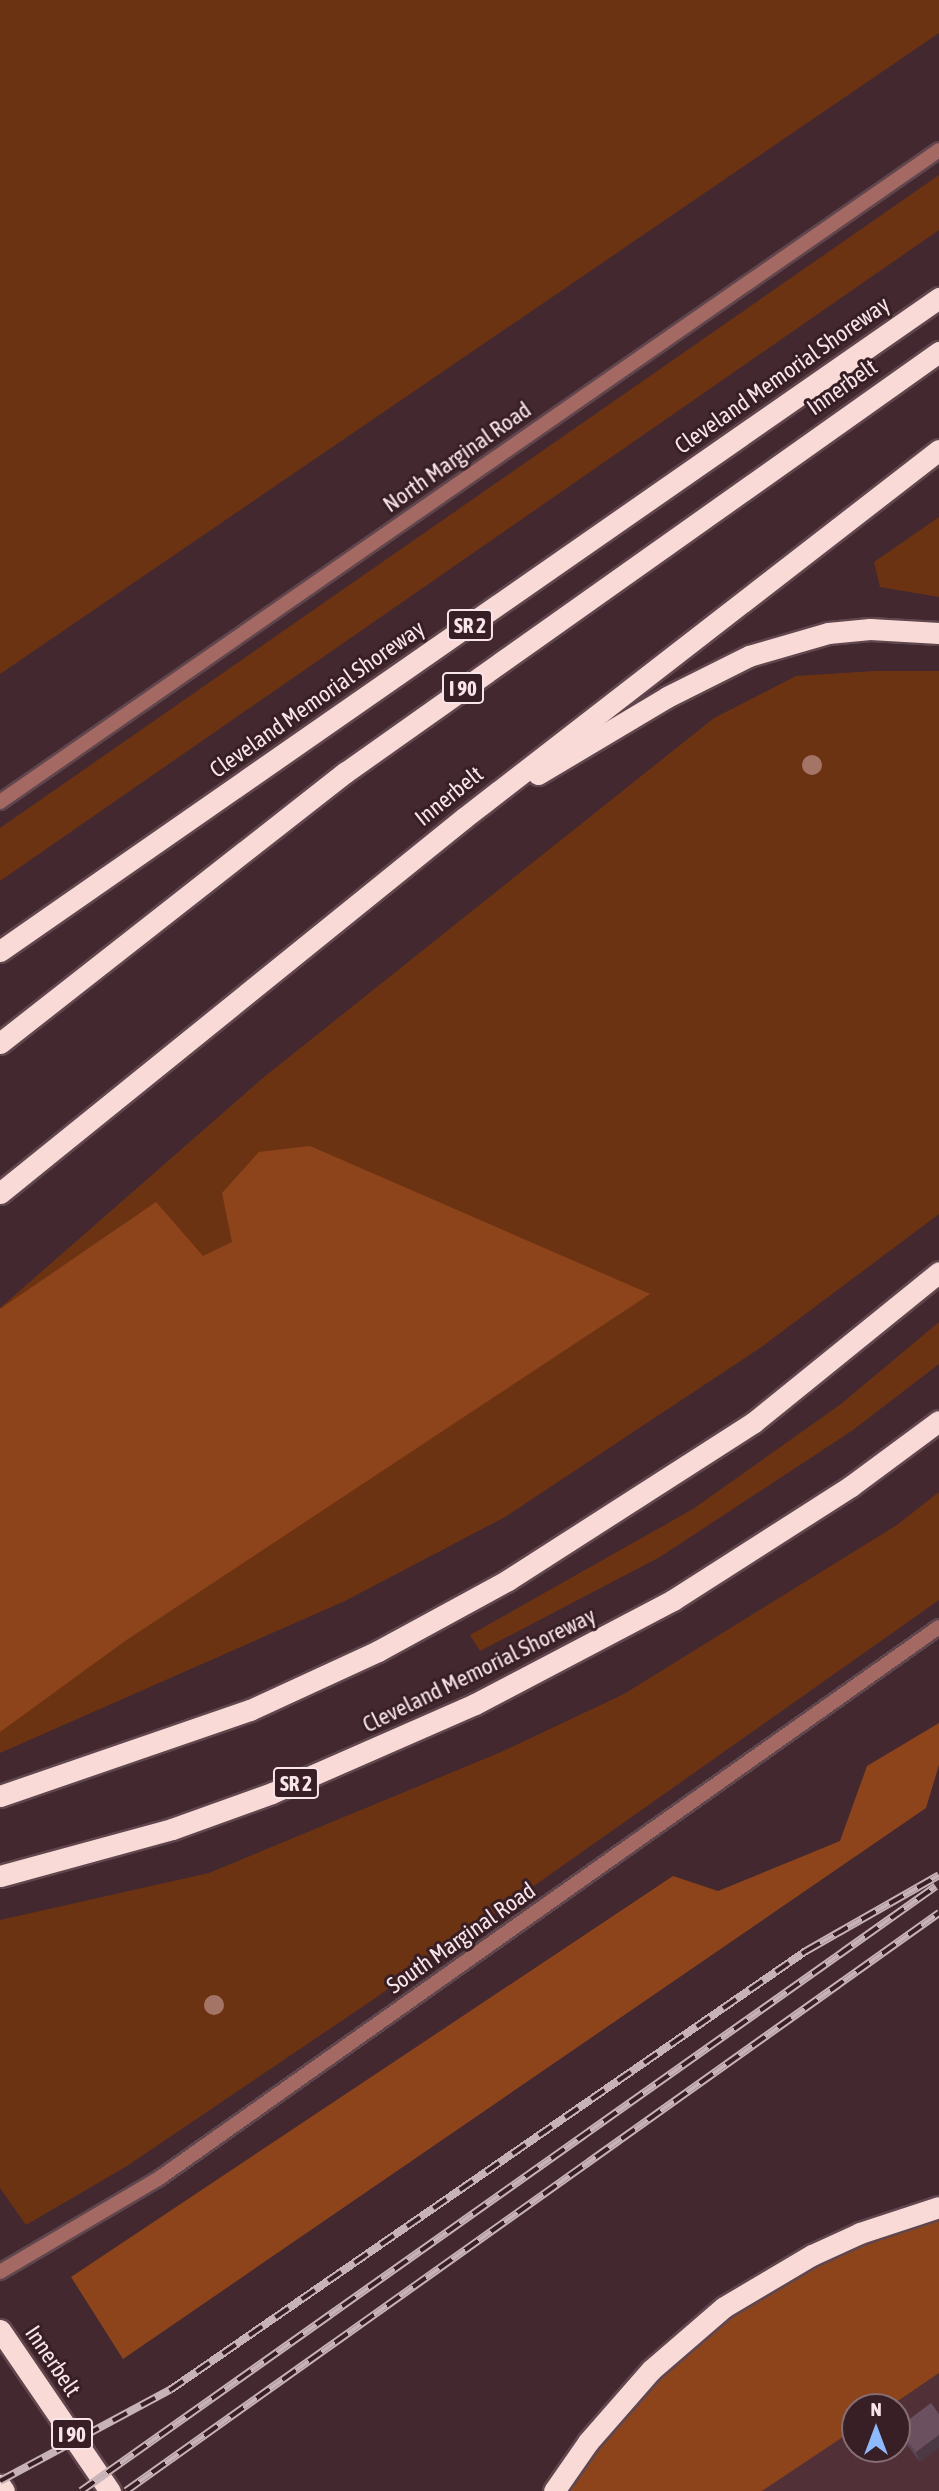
<!DOCTYPE html>
<html>
<head>
<meta charset="utf-8">
<style>
  body { margin:0 }
  #map { position:relative; width:939px; height:2491px; overflow:hidden; background:#43282f; font-family:"Asap Condensed",sans-serif }
  div>[style] { position:absolute }
  .built>* { inset:0; background:#523038 }
  .green>* { inset:0; background:#6c3312 }
  .forest>* { inset:0; background:#8e441b }
  .roads { filter:drop-shadow(2px 0 #60464d) drop-shadow(-2px 0 #60464d) drop-shadow(0 2px #60464d) drop-shadow(0 -2px #60464d) }
  .minor>* { height:14px; margin:-7px; padding:0 7px; transform-origin:7px; border-radius:7px; background:#a56963 }
  .tertiary>* { height:14px; margin:-7px; padding:0 7px; transform-origin:7px; border-radius:7px; background:#a56963 }
  .motorway>* { height:21px; margin:-10.5px; padding:0 10.5px; transform-origin:10.5px; border-radius:10.5px; background:#f9dad7 }
  .rail>* { height:8px; margin-top:-4px; transform-origin:0; background:repeating-linear-gradient(90deg,#381f25 0 16px,#c7b2b7 0 32px); box-sizing:border-box; border-block:2px solid #c7b2b7 }
  .trees>* { width:20px; height:20px; margin:-10px; border-radius:50%; background:#a47567 }
  .wall>* { inset:0; background:#5c4653 }
  .shaded-wall>* { inset:0; background:#4b3943 }
  .building>* { inset:0; background:#6b5160 }
  span { translate:-50% -50%; white-space:nowrap; text-align:center; line-height:1.15; -webkit-text-stroke:6px #381f25; paint-order:stroke }
  .shield-label span { padding:2px 5px; background:#381f25; border:2px solid; border-radius:5px; -webkit-text-stroke-width:0 }
  .shield-label { font-size:21px; color:#f8e5e9; font-weight:700 }
  .street-label { font-size:23px; color:#f8e5e9 }
  .north { position:absolute; left:841px; top:2393px; width:70px; height:70px; box-sizing:border-box; background:#381f25; border:2px solid #856e73; border-radius:50%; rotate:0deg; font-size:19px; font-weight:700; line-height:28px; text-align:center; color:#f8e5e9 }
  .north::after { content:''; display:block; margin:auto; width:24px; height:32px; background:#8eb9fc; clip-path:polygon(50% 0,100% 100%,50% 72%,0 100%) }
</style>
</head>
<body>
<div id="map">
  <div class="built">
    <i style="clip-path:polygon(939px 2373px,939px 2491px,762px 2491px,855px 2429px,855px 2449px,897px 2449px,897px 2407px,889px 2407px)"></i>
  </div>
  <div class="green">
    <i style="clip-path:polygon(0 0,939px 0,939px 33px,0 674px)"></i>
    <i style="clip-path:polygon(939px 175px,939px 230px,0 881px,0 828px)"></i>
    <i style="clip-path:polygon(939px 517px,939px 597px,880px 587px,874px 562px)"></i>
    <i style="clip-path:polygon(874px 671px,939px 671px,939px 1214px,760px 1348px,505px 1517px,345px 1601px,0 1753px,0 1308px,264px 1077px,714px 718px,796px 676px)"></i>
    <i style="clip-path:polygon(939px 1322px,939px 1364px,853px 1430px,660px 1557px,480px 1651px,470px 1635px,693px 1509px,841px 1404px)"></i>
    <i style="clip-path:polygon(939px 1492px,939px 1600px,371px 2001px,127px 2166px,26px 2225px,0 2188px,0 1920px,209px 1873px,501px 1752px,624px 1694px,897px 1525px)"></i>
  </div>
  <div class="forest">
    <i style="clip-path:polygon(310px 1146px,650px 1294px,125px 1641px,0 1732px,0 1309px,156px 1202px,203px 1256px,232px 1242px,222px 1193px,259px 1152px)"></i>
    <i style="clip-path:polygon(939px 1723px,939px 1765px,926px 1808px,123px 2359px,71px 2277px,673px 1876px,718px 1891px,840px 1841px,867px 1766px)"></i>
    <i style="clip-path:polygon(939px 2207px,939px 2373px,889px 2407px,855px 2407px,855px 2429px,762px 2491px,554px 2491px,724px 2307px)"></i>
  </div>
  <div class="roads">
    <div class="minor">
      <i style="left:0;top:802px;width:1143px;rotate:-34.77deg"></i>
    </div>
    <div class="tertiary">
      <i style="left:0;top:2272px;width:183px;rotate:-30.5deg"></i>
      <i style="left:158px;top:2179px;width:956px;rotate:-35.25deg"></i>
    </div>
    <div class="motorway">
      <i style="left:538px;top:774px;width:150px;rotate:-30.8deg"></i>
      <i style="left:667px;top:697px;width:92px;rotate:-26.6deg"></i>
      <i style="left:749px;top:656px;width:82px;rotate:-16.2deg"></i>
      <i style="left:828px;top:633px;width:42px;rotate:-5.4deg"></i>
      <i style="left:870px;top:629px;width:69px;rotate:3.3deg"></i>
      <i style="left:0;top:951px;width:1144px;rotate:-34.82deg"></i>
      <i style="left:0;top:1043px;width:439px;rotate:-38.1deg"></i>
      <i style="left:346px;top:772px;width:727px;rotate:-35.31deg"></i>
      <i style="left:0;top:1193px;width:597px;rotate:-38.94deg"></i>
      <i style="left:464px;top:818px;width:601px;rotate:-37.77deg"></i>
      <i style="left:0;top:1796px;width:264px;rotate:-19deg"></i>
      <i style="left:250px;top:1710px;width:141px;rotate:-24.7deg"></i>
      <i style="left:378px;top:1651px;width:148px;rotate:-28.6deg"></i>
      <i style="left:508px;top:1580px;width:292px;rotate:-32.7deg"></i>
      <i style="left:754px;top:1422px;width:238px;rotate:-39deg"></i>
      <i style="left:0;top:1876px;width:178px;rotate:-15.3deg"></i>
      <i style="left:172px;top:1829px;width:106px;rotate:-19.8deg"></i>
      <i style="left:272px;top:1793px;width:222px;rotate:-23.7deg"></i>
      <i style="left:475px;top:1704px;width:224px;rotate:-27.7deg"></i>
      <i style="left:673px;top:1600px;width:211px;rotate:-32.6deg"></i>
      <i style="left:851px;top:1486px;width:109px;rotate:-36.5deg"></i>
      <i style="left:0;top:2330px;width:195px;rotate:55.7deg"></i>
      <i style="left:0;top:2485px;width:7px;rotate:56deg"></i>
      <i style="left:554px;top:2491px;width:60px;rotate:-55.2deg"></i>
      <i style="left:588px;top:2442px;width:96px;rotate:-48.8deg"></i>
      <i style="left:651px;top:2370px;width:96px;rotate:-40.8deg"></i>
      <i style="left:724px;top:2307px;width:102px;rotate:-30.6deg"></i>
      <i style="left:812px;top:2255px;width:53px;rotate:-24.6deg"></i>
      <i style="left:860px;top:2233px;width:83px;rotate:-18.2deg"></i>
    </div>
  </div>
  <div class="rail">
    <i style="left:0;top:2481px;width:193px;rotate:-28.2deg"></i>
    <i style="left:170px;top:2390px;width:773px;rotate:-34.62deg"></i>
    <i style="left:806px;top:1951px;width:153px;rotate:-29.7deg"></i>
    <i style="left:81px;top:2491px;width:1047px;rotate:-35.28deg"></i>
    <i style="left:126px;top:2491px;width:998px;rotate:-35.41deg"></i>
  </div>
  <div class="trees">
    <i style="left:812px;top:765px"></i>
    <i style="left:214px;top:2005px"></i>
  </div>
  <div class="wall">
    <i style="clip-path:polygon(931px 2403px,920px 2462px,902px 2438px,898px 2428px)"></i>
  </div>
  <div class="shaded-wall">
    <i style="clip-path:polygon(939px 2435px,939px 2448px,920px 2462px,916px 2452px)"></i>
  </div>
  <div class="building">
    <i style="clip-path:polygon(931px 2403px,939px 2414px,939px 2435px,916px 2452px,898px 2428px)"></i>
  </div>
  <div class="shield-label">
    <span style="left:470px;top:625px">SR 2</span>
    <span style="left:463px;top:688px">I 90</span>
    <span style="left:296px;top:1783px">SR 2</span>
    <span style="left:72px;top:2434px">I 90</span>
  </div>
  <div class="street-label">
    <span style="left:782px;top:375px;rotate:-35deg">Cleveland Memorial Shoreway</span>
    <span style="left:842px;top:387px;rotate:-35deg">Innerbelt</span>
    <span style="left:457px;top:457px;rotate:-35deg">North Marginal Road</span>
    <span style="left:317px;top:699px;rotate:-35deg">Cleveland Memorial Shoreway</span>
    <span style="left:449px;top:796px;rotate:-39deg">Innerbelt</span>
    <span style="left:479px;top:1670px;rotate:-26deg">Cleveland Memorial Shoreway</span>
    <span style="left:461px;top:1938px;rotate:-35deg">South Marginal Road</span>
    <span style="left:53px;top:2361px;rotate:56deg">Innerbelt</span>
  </div>
  <div class="north">N</div>
</div>
</body>
</html>
